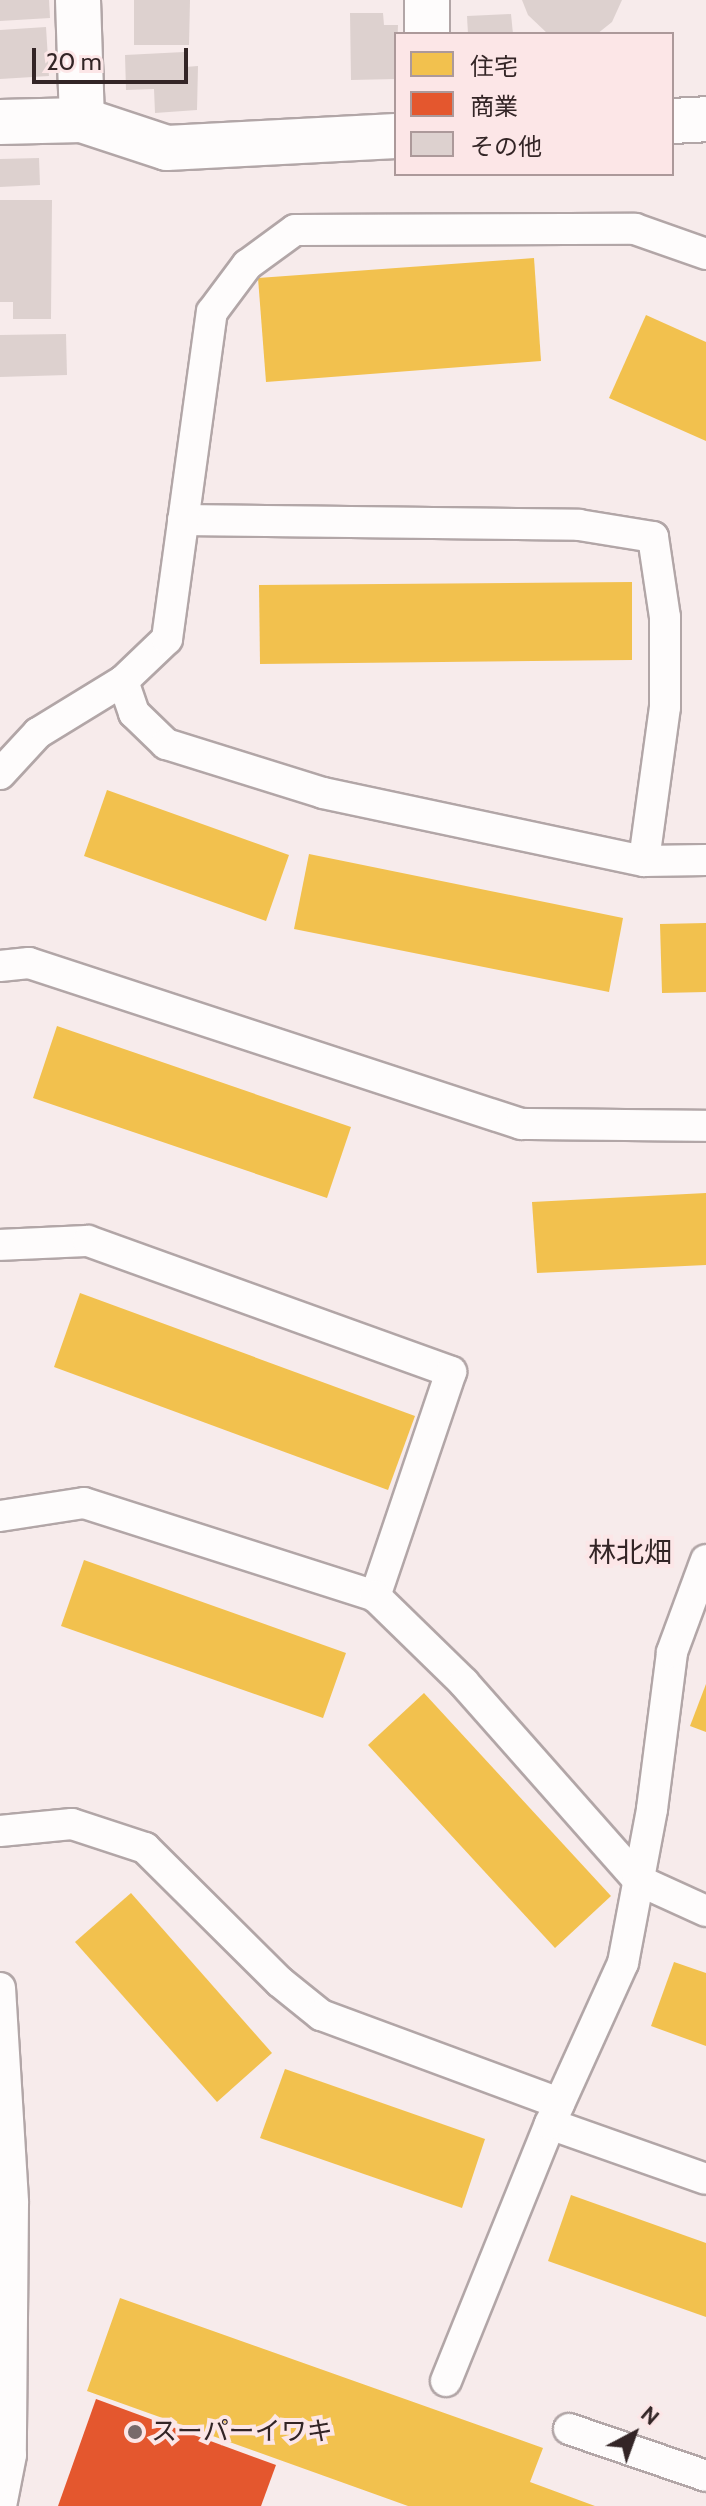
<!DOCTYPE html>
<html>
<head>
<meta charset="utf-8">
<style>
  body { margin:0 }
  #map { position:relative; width:706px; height:2506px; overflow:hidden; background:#f7ebeb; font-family:Cabin,"Noto Sans JP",sans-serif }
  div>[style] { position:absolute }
  .homes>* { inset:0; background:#f2c14e }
  .shops>* { inset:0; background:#e4572e }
  .building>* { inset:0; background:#ddd1cf }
  .roads { filter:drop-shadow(2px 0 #b2a6a7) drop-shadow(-2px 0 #b2a6a7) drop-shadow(0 2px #b2a6a7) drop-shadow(0 -2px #b2a6a7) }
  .service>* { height:30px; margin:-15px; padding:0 15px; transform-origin:15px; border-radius:15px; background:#fefcfc }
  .minor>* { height:44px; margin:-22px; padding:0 22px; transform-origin:22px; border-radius:22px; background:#fefcfc }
  .dots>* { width:22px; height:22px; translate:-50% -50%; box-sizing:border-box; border:4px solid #fce6e7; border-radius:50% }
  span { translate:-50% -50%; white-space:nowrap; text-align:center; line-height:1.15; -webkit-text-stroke:8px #fce6e7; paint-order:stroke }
  .poi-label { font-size:26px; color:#332526 }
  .left { translate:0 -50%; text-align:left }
  .neighbourhood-label { font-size:28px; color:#332526 }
  .legend { position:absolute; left:394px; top:32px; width:280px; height:144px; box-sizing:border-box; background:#fce6e7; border:2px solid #ac999a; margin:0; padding:10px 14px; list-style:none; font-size:24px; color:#332526 }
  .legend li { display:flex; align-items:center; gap:16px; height:40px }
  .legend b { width:40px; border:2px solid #ac999a }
  .north { position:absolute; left:594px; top:2394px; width:80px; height:80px; -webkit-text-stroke:6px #fce6e7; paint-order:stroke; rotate:41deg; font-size:22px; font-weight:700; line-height:32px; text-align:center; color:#332526 }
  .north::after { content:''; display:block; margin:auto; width:28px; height:36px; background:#332526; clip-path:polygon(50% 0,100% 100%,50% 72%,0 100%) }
  .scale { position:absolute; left:32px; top:48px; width:156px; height:36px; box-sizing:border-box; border:4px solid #332526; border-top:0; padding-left:10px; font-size:24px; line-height:28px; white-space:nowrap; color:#332526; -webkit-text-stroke:6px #fce6e7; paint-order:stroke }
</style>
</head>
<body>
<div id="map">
  <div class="homes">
    <i style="clip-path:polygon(534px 258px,541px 361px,266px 382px,258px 278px)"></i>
    <i style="clip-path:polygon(646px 315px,706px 342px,706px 441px,609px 398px)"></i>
    <i style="clip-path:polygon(632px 582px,632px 660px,260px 664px,259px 585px)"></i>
    <i style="clip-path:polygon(107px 790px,289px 855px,266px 921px,84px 856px)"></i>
    <i style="clip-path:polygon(309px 854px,623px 918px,609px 992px,294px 929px)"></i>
    <i style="clip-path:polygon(706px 923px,706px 992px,662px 993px,660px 924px)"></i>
    <i style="clip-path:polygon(57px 1026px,351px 1127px,327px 1198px,33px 1098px)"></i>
    <i style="clip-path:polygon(706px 1193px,706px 1265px,537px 1273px,532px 1202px)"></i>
    <i style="clip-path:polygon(80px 1293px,415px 1416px,388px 1490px,54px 1367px)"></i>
    <i style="clip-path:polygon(84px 1560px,346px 1653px,323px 1718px,61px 1626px)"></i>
    <i style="clip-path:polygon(706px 1684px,706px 1732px,690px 1726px)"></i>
    <i style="clip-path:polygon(424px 1693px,611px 1896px,555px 1948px,368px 1745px)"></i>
    <i style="clip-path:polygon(131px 1893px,272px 2053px,217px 2102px,75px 1942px)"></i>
    <i style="clip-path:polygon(674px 1962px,706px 1973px,706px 2046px,651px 2026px)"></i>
    <i style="clip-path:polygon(285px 2069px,485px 2139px,462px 2208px,260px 2138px)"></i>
    <i style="clip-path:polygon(571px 2195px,706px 2243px,706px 2317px,548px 2261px)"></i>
    <i style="clip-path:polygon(120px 2298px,543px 2448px,530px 2482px,595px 2506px,408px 2506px,87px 2391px)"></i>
  </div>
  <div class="shops">
    <i style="clip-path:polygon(96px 2399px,276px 2465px,261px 2506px,58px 2506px)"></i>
  </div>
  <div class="building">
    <i style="clip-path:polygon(0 0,49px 0,50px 18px,0 21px)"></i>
    <i style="clip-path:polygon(134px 0,190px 0,189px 45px,134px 45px)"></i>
    <i style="clip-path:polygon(522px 0,622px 0,612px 22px,597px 34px,548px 34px,528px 15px)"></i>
    <i style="clip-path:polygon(350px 13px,383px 13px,384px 25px,398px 25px,396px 79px,351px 80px)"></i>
    <i style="clip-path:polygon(511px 14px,513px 34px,468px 34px,467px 16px)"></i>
    <i style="clip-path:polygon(46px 27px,49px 76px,0 79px,0 30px)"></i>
    <i style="clip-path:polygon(184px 52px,185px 67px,198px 66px,197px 110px,155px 113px,154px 89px,126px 90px,125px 55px)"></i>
    <i style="clip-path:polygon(39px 158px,40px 185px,0 187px,0 159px)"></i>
    <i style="clip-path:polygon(0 200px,52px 200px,51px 319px,13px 319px,13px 302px,0 302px)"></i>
    <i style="clip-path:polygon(66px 334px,67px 375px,0 377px,0 335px)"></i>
  </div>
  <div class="roads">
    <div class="service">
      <i style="left:183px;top:520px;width:396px;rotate:0.7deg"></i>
      <i style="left:579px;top:525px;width:75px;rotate:9.2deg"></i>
      <i style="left:653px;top:537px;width:81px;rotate:81.5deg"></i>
      <i style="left:665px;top:617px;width:90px;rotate:90deg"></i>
      <i style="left:665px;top:707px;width:155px;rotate:97.8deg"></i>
      <i style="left:123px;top:681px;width:34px;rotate:71deg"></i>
      <i style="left:134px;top:713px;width:45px;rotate:44.1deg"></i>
      <i style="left:166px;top:744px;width:164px;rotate:17.3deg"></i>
      <i style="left:323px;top:793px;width:328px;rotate:12deg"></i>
      <i style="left:644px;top:861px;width:62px;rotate:-0.9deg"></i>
      <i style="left:0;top:774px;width:56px;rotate:-47.2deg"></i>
      <i style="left:38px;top:733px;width:100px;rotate:-31.5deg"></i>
      <i style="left:123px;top:681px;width:61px;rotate:-43.7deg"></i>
      <i style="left:167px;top:639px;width:330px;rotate:-82.2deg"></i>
      <i style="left:212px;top:312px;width:59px;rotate:-53.3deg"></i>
      <i style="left:247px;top:265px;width:59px;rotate:-36.1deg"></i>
      <i style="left:295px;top:230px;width:340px;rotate:-0.2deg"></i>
      <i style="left:635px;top:229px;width:75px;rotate:19.4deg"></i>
      <i style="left:0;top:966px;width:29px;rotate:-6deg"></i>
      <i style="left:29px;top:963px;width:518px;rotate:18.12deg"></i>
      <i style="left:521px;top:1124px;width:185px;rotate:0.6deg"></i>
      <i style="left:0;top:1245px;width:88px;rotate:-2.6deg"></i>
      <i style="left:88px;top:1241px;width:386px;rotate:19.8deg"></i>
      <i style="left:451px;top:1372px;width:237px;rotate:108.7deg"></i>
      <i style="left:0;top:1516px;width:85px;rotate:-8.8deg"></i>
      <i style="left:84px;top:1503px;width:305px;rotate:17.7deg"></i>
      <i style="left:375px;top:1596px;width:124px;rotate:44.3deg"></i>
      <i style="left:464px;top:1683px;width:263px;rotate:48.5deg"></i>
      <i style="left:638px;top:1880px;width:75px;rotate:24.5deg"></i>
      <i style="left:0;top:1831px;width:72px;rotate:-5.6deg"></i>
      <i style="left:72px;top:1824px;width:77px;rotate:18.2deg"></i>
      <i style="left:145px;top:1848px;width:190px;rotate:44.8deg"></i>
      <i style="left:280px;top:1982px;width:53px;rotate:38.8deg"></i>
      <i style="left:321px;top:2015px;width:254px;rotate:20.3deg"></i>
      <i style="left:0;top:1988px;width:215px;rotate:86.5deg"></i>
      <i style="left:13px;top:2203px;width:252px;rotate:90.5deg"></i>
      <i style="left:11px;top:2455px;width:52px;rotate:101.1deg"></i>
      <i style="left:550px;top:2124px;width:165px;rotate:19.4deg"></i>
      <i style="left:446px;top:2381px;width:277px;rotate:-68deg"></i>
      <i style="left:550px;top:2124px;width:177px;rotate:-65.6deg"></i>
      <i style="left:623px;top:1963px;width:157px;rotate:-79.3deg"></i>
      <i style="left:652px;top:1809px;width:158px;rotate:-82.7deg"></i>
      <i style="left:672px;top:1652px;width:98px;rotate:-69.7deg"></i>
      <i style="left:569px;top:2429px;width:145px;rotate:18.9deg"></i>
    </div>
    <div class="minor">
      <i style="left:78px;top:0;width:120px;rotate:88.1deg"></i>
      <i style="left:427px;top:0;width:34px;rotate:90deg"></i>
      <i style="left:672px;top:121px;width:34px;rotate:-3deg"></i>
      <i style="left:0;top:122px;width:82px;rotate:-1.4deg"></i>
      <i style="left:82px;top:120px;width:89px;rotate:18.2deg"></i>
      <i style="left:167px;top:148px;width:229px;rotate:-3deg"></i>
    </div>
  </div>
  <div class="dots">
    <i style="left:135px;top:2432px;background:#786a6b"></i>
  </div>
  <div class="poi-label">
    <span class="left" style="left:151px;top:2432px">スーパーイワキ</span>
  </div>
  <div class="neighbourhood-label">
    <span style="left:630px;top:1552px">林北畑</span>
  </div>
  <ul class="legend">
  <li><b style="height:22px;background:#f2c14e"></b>住宅</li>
  <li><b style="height:22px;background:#e4572e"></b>商業</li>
  <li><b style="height:22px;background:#ddd1cf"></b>その他</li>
  </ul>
  <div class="north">N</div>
  <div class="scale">20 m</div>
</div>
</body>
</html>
